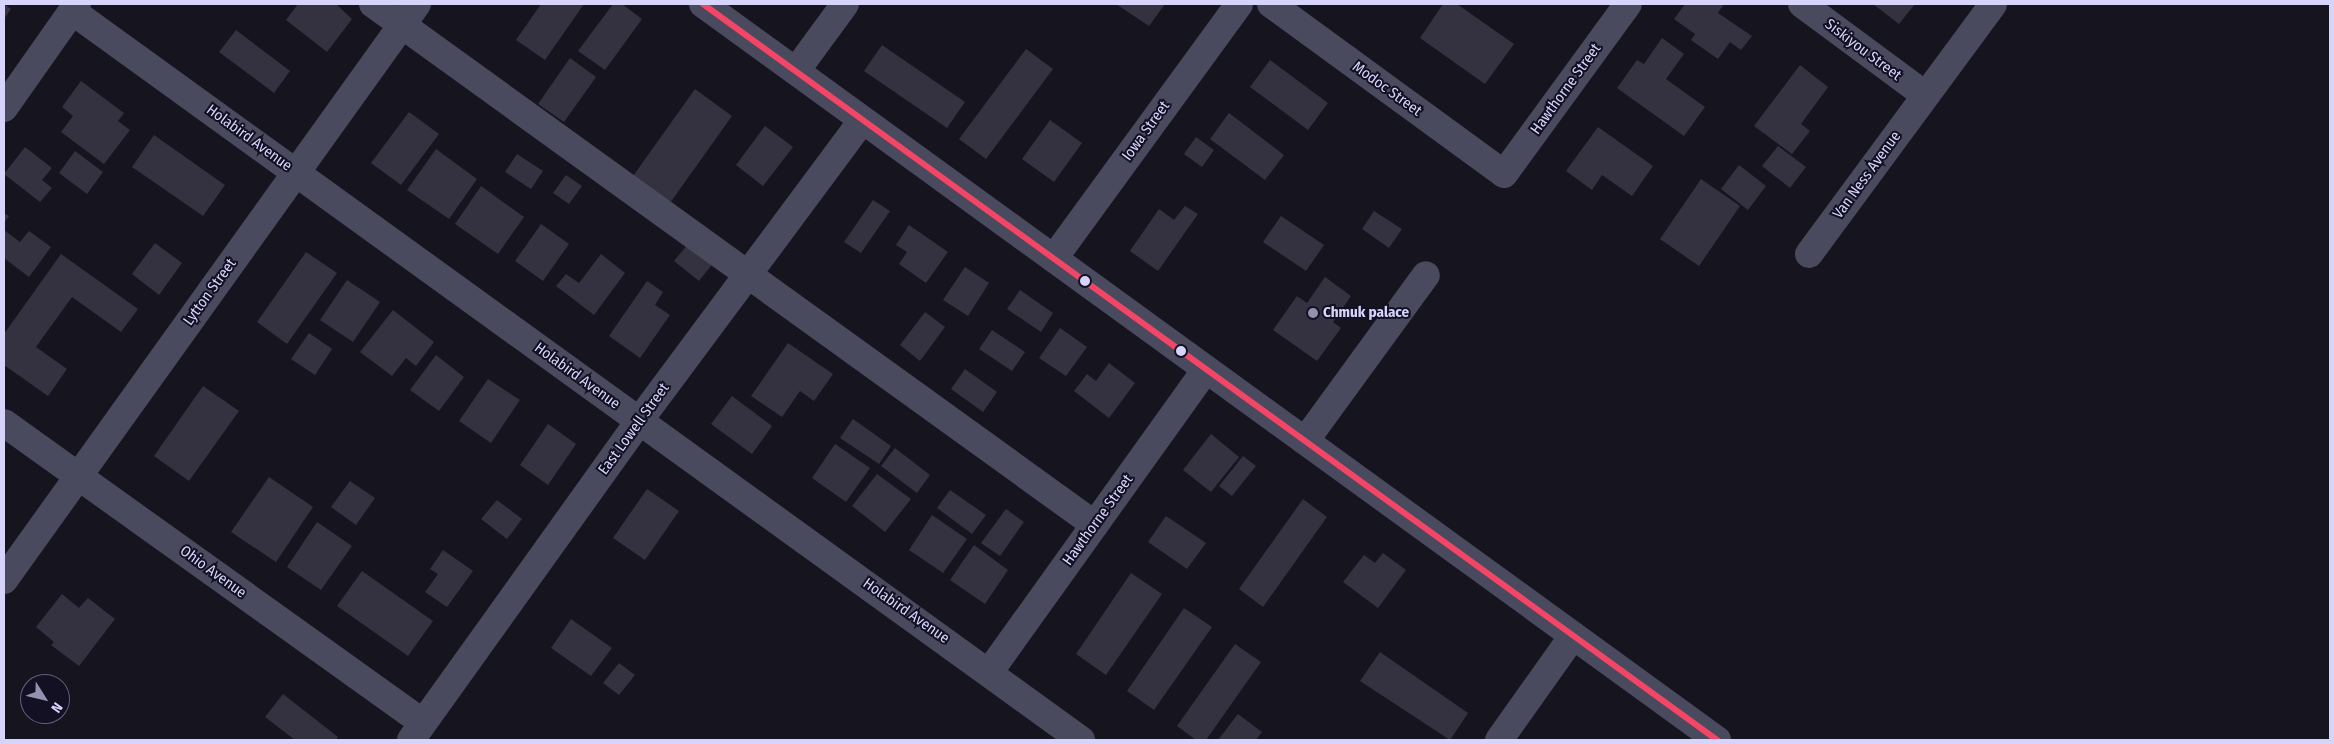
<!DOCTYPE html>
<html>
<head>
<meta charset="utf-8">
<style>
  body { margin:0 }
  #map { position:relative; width:2334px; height:744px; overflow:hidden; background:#16141e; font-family:"Fira Sans Condensed",sans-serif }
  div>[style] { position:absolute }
  .building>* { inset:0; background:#343240 }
  .minor>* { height:28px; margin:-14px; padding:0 14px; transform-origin:14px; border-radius:14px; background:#4a4a5e }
  .tertiary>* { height:28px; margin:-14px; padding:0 14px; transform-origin:14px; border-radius:14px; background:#4a4a5e }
  .bus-1>* { height:6px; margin:-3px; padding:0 3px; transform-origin:3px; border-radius:3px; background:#f34667 }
  .dots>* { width:14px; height:14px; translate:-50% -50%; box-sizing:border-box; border:2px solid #121022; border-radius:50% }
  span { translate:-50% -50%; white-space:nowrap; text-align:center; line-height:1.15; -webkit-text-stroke:4px #121022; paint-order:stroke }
  .street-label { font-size:15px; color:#d7d4fc }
  .poi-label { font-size:15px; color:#d7d4fc; font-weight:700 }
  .left { translate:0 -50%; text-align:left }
  .frame { position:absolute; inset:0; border:5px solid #d7d4fc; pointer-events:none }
  .north { position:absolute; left:20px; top:674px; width:50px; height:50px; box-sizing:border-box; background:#121022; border:1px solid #615e79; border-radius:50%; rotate:126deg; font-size:14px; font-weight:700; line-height:20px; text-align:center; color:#d7d4fc }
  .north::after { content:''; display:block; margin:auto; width:18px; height:22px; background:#9391ae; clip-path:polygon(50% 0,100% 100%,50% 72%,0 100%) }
</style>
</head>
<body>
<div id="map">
  <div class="building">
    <i style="clip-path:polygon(4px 4px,11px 9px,4px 19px)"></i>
    <i style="clip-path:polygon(298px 4px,336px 4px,352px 19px,327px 52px,286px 20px)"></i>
    <i style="clip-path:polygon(541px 4px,584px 4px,545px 60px,516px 40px)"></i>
    <i style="clip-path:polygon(613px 4px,622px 4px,642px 19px,605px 70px,578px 51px)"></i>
    <i style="clip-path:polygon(1116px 4px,1165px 4px,1149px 26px)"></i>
    <i style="clip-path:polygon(1443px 4px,1457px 4px,1514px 44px,1485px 84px,1420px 38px)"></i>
    <i style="clip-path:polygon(1685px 4px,1724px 4px,1718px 13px,1752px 36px,1741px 50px,1730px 42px,1718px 59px,1691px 40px,1695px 34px,1674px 19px)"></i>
    <i style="clip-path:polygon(1873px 4px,1915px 4px,1899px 24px)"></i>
    <i style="clip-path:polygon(236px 30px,290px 71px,274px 93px,219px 52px)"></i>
    <i style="clip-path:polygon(1662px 38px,1684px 54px,1666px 79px,1705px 107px,1684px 136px,1617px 88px,1637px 60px,1644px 64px)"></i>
    <i style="clip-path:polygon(882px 45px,965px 102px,947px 128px,864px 71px)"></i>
    <i style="clip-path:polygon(1026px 49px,1053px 69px,986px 159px,959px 139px)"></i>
    <i style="clip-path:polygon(570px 58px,596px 77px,564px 122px,538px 104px)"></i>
    <i style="clip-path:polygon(1270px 60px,1328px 103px,1308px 130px,1250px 87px)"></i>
    <i style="clip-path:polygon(1800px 65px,1828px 87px,1801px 124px,1810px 131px,1792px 154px,1754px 126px)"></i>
    <i style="clip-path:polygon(81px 81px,124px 113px,118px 121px,130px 130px,104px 164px,61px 132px,73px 116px,62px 107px)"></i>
    <i style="clip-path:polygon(695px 89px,732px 116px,670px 203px,633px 176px)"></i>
    <i style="clip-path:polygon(409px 112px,439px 134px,401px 185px,371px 163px)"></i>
    <i style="clip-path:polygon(1229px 113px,1284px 155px,1265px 180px,1210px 139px)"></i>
    <i style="clip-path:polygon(1050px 120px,1082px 143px,1054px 182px,1022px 159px)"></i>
    <i style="clip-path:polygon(765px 126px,793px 147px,763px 186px,736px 165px)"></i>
    <i style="clip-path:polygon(1598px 127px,1653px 166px,1632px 196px,1602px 175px,1592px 190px,1566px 171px)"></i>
    <i style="clip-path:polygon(154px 135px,225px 185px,203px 216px,132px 167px)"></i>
    <i style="clip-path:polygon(1196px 137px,1214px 150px,1202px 167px,1184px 154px)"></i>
    <i style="clip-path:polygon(1778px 146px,1806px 167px,1790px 188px,1762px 166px)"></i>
    <i style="clip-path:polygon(25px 147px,52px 168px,42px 180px,52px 188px,40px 202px,4px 174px)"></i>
    <i style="clip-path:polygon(436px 149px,477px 179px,449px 219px,407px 190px)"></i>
    <i style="clip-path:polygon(75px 151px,103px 172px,87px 194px,59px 173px)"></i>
    <i style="clip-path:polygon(517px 154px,543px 171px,531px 189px,505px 172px)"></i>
    <i style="clip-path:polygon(1739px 165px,1766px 186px,1748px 210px,1721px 189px)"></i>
    <i style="clip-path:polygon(566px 175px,582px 186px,569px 204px,553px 193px)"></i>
    <i style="clip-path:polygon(1701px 179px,1740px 206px,1699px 266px,1660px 239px)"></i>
    <i style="clip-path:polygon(481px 186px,524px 217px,498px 254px,455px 224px)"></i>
    <i style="clip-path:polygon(873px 200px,890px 211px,861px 253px,844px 242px)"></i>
    <i style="clip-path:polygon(1185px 206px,1198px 214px,1158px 271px,1130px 251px,1159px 209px,1174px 220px)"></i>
    <i style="clip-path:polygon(1374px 211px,1402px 229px,1389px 248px,1362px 229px)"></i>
    <i style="clip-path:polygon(4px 213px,9px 216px,4px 223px)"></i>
    <i style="clip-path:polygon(1281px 216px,1324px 245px,1306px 271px,1263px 242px)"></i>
    <i style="clip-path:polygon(541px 224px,569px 244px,543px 281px,515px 261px)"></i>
    <i style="clip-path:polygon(909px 225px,948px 252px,926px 283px,899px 264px,907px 252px,896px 245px)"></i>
    <i style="clip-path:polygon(4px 230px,20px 242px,29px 231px,51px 247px,29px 277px,4px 258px)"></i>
    <i style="clip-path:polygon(155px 243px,182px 263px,159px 295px,132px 274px)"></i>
    <i style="clip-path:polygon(689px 243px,714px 262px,699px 281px,674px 261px)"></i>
    <i style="clip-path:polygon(306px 252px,337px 273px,287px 344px,257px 322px)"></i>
    <i style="clip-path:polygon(61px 254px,138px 309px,121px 332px,72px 297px,36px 347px,67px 369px,48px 396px,4px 365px,4px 334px)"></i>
    <i style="clip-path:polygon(601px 254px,625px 273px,594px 315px,556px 286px,566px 274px,579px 283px)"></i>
    <i style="clip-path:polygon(965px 267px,989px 283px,968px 316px,943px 300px)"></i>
    <i style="clip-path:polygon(1325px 277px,1351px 296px,1333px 322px,1341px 328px,1317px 361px,1273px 330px,1297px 296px,1307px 303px)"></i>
    <i style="clip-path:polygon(347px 280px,380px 302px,353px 342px,320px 320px)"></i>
    <i style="clip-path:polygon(647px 281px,663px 292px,655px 305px,670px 315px,640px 358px,609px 336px)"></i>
    <i style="clip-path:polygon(1020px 290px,1053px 313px,1041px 332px,1007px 309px)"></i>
    <i style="clip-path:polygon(393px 310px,434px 342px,416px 366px,406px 358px,392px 376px,360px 352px)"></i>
    <i style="clip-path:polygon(925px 312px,945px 327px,920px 361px,900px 345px)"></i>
    <i style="clip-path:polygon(1060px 328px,1087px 347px,1066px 376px,1039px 358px)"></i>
    <i style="clip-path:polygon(992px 330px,1025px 352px,1012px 371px,979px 349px)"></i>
    <i style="clip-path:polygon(309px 333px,332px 349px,315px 375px,291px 359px)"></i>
    <i style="clip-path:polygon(788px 343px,833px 374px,814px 401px,800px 391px,782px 417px,751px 396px)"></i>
    <i style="clip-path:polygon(436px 355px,464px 377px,439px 411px,410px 390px)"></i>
    <i style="clip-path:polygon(1109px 363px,1135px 383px,1109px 418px,1074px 391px,1087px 374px,1096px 381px)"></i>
    <i style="clip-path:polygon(965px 369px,997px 392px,983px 412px,951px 389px)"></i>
    <i style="clip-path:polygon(488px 379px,520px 400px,491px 443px,459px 421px)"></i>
    <i style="clip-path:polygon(203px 386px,239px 411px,189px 481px,154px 456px)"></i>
    <i style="clip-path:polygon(732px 396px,772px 426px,752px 454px,711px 424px)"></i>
    <i style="clip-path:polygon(853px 419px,891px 446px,879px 464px,840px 438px)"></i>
    <i style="clip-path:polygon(548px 424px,576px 444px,548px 485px,520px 465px)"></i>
    <i style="clip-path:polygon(1211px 434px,1239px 457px,1211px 492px,1183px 470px)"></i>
    <i style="clip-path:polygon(835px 444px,870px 468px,846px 502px,812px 478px)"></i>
    <i style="clip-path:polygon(895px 448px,930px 475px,917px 493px,881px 466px)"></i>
    <i style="clip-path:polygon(1243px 456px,1256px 466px,1232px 496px,1219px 486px)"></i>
    <i style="clip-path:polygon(877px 474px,911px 499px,885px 532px,852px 506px)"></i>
    <i style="clip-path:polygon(269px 477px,313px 507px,276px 562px,231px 532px)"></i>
    <i style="clip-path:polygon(350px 481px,375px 498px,356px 525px,331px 507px)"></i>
    <i style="clip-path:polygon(647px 489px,679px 511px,645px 560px,613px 538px)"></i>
    <i style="clip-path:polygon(950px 490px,986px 515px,972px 534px,937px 508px)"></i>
    <i style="clip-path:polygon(1303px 499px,1327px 517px,1263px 607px,1239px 589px)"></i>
    <i style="clip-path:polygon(497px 500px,522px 519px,507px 539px,481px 519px)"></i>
    <i style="clip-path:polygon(1006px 509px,1024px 522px,1000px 556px,981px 543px)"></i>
    <i style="clip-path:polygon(932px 515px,967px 539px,943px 573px,909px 550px)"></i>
    <i style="clip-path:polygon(1166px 516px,1206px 543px,1187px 569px,1148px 542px)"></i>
    <i style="clip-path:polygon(317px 522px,352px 546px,321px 590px,287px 567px)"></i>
    <i style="clip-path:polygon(974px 545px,1008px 570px,985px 604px,950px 580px)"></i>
    <i style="clip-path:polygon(443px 550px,473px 571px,447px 607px,425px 592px,438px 574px,430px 569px)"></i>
    <i style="clip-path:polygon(1383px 553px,1406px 570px,1378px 608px,1343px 582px,1364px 555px,1375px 563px)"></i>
    <i style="clip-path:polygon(362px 571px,433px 621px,408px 656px,337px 606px)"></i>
    <i style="clip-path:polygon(1131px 573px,1162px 594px,1106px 675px,1076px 654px)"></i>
    <i style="clip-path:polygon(62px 594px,79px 608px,88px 598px,115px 619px,79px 666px,51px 645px,54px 642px,36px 627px)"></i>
    <i style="clip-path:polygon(1184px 608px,1212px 627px,1154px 710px,1127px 691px)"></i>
    <i style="clip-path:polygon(571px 619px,612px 648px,591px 676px,551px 648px)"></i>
    <i style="clip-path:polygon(1235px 644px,1261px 662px,1206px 740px,1196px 740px,1177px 726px)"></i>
    <i style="clip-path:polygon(1380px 652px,1468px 713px,1450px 740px,1360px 681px)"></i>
    <i style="clip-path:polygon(619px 663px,635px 675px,619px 695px,603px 683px)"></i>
    <i style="clip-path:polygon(283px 694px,338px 737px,336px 740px,295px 740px,265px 717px)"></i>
    <i style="clip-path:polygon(1238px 714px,1262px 732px,1256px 740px,1218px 740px)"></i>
  </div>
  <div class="minor">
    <i style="left:373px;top:4px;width:890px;rotate:35.81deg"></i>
    <i style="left:1271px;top:4px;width:288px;rotate:36.1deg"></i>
    <i style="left:1504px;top:174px;width:210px;rotate:-53.9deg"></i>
    <i style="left:1802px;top:4px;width:153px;rotate:36.5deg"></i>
    <i style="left:72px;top:11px;width:1245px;rotate:35.85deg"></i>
    <i style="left:796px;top:71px;width:83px;rotate:-53.8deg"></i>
    <i style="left:4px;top:108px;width:127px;rotate:-54.9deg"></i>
    <i style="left:1809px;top:254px;width:310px;rotate:-53.6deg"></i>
    <i style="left:1054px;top:258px;width:314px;rotate:-53.9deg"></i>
    <i style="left:4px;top:423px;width:514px;rotate:35.58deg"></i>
    <i style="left:1305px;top:441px;width:205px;rotate:-53.9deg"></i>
    <i style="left:4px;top:580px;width:709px;rotate:-54.36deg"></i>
    <i style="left:990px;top:671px;width:371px;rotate:-54.4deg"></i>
    <i style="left:411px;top:740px;width:392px;rotate:-54.4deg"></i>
    <i style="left:639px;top:421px;width:374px;rotate:-53.4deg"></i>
    <i style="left:1499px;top:740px;width:128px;rotate:-54.6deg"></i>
  </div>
  <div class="tertiary">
    <i style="left:703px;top:4px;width:1253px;rotate:35.97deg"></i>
  </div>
  <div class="bus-1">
    <i style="left:703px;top:4px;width:1253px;rotate:35.97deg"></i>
  </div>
  <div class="dots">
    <i style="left:1085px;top:281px;background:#d7d4fc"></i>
    <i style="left:1313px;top:313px;background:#9391ae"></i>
    <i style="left:1181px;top:351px;background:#d7d4fc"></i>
  </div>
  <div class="street-label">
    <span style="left:1863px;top:50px;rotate:37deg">Siskiyou Street</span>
    <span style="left:1387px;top:89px;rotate:36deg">Modoc Street</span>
    <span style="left:1566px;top:89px;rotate:-54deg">Hawthorne Street</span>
    <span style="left:1146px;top:131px;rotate:-54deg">Iowa Street</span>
    <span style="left:249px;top:138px;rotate:36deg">Holabird Avenue</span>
    <span style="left:1867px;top:175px;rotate:-54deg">Van Ness Avenue</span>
    <span style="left:210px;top:292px;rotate:-54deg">Lytton Street</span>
    <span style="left:577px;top:376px;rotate:36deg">Holabird Avenue</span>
    <span style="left:634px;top:429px;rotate:-54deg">East Lowell Street</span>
    <span style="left:1098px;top:520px;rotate:-54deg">Hawthorne Street</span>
    <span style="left:213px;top:572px;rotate:36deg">Ohio Avenue</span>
    <span style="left:906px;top:611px;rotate:35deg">Holabird Avenue</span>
  </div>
  <div class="poi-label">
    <span class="left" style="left:1323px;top:313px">Chmuk palace</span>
  </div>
  <div class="frame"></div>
  <div class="north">N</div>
</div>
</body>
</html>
